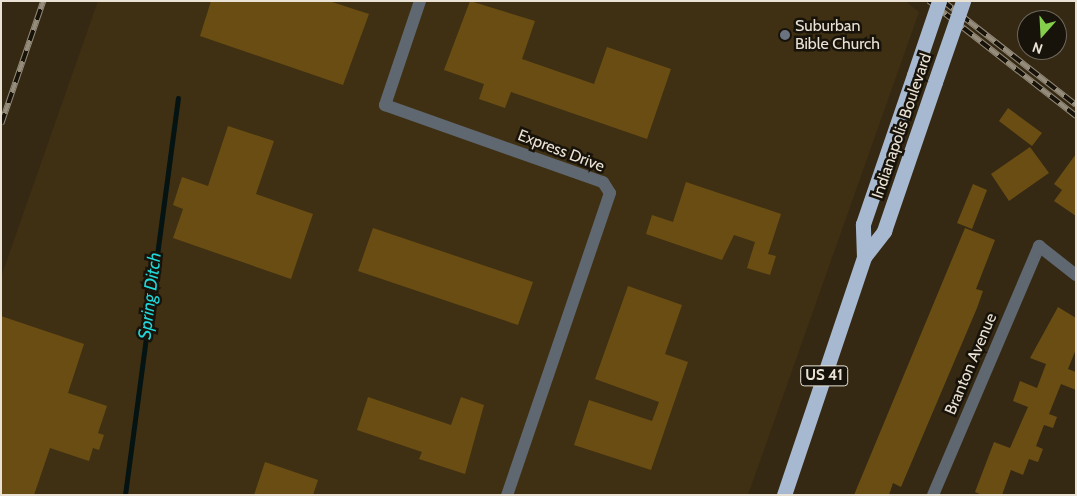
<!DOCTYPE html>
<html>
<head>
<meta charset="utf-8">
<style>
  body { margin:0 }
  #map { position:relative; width:1077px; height:496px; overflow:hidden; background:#352914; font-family:Cabin,sans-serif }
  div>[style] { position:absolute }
  .built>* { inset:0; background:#3f3013 }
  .stream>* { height:4.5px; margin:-2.25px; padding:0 2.25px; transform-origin:2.25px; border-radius:2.25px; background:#051313 }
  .building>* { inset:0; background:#6a4d12 }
  .street>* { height:12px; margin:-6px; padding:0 6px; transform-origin:6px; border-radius:6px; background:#5f6770 }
  .highway>* { height:15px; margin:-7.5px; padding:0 7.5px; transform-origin:7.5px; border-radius:7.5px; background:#a7b9d0 }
  .rail>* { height:5.5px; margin-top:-2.75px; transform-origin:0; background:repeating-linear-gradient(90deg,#18130a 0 11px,#958c7b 0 22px); box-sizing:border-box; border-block:1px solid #958c7b }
  .highway-bridge>* { height:15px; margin:-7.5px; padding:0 7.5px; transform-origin:7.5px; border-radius:7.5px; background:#a7b9d0 }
  .dots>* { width:14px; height:14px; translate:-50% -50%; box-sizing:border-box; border:2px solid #18130a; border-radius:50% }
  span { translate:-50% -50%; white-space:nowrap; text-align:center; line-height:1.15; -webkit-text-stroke:5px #18130a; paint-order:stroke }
  .shield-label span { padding:1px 4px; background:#18130a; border:1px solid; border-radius:4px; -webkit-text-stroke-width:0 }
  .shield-label { font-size:15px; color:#eae2d5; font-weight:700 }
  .poi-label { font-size:16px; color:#eae2d5 }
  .left { translate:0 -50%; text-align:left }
  .street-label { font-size:16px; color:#eae2d5 }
  .water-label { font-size:18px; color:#21d9da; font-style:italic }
  .frame { position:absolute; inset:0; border:2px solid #eae2d5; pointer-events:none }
  .north { position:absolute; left:1017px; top:10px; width:50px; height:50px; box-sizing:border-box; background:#18130a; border:1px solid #6c665b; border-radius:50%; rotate:199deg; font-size:14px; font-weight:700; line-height:20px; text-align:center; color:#eae2d5 }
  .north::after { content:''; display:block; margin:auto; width:18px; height:22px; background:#85cf4c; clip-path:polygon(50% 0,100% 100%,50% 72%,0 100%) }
</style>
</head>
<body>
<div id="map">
  <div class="built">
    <i style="clip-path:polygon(98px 1px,905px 1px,919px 12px,748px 495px,1px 495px,1px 277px)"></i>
  </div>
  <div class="stream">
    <i style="left:125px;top:495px;width:400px;rotate:-82.4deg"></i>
  </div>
  <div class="building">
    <i style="clip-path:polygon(211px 1px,329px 1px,369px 14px,343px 85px,200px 36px)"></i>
    <i style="clip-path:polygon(470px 1px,535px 21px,522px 59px,594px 84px,607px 47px,671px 69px,647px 139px,511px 92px,505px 108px,479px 99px,484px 84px,444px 70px)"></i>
    <i style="clip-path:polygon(1008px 108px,1042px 133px,1032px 146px,999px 121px)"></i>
    <i style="clip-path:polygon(228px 126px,274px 141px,256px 194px,313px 214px,291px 279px,173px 238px,183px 209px,173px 205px,182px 177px,208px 186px)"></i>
    <i style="clip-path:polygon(1030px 147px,1049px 173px,1009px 201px,991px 174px)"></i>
    <i style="clip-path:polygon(1076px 154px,1076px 216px,1054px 201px,1062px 190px,1054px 184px)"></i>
    <i style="clip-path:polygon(686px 182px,781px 214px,768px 254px,776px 256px,770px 275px,747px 268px,755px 242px,734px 235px,722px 260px,646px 234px,652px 215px,673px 222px)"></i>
    <i style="clip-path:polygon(973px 184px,987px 190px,972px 229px,957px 223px)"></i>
    <i style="clip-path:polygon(373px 228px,533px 282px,518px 325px,358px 271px)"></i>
    <i style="clip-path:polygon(965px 228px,995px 240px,976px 289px,983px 291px,977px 308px,901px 487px,893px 483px,889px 495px,854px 495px)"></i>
    <i style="clip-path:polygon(628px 286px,682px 305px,665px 354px,688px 362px,651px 470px,574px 445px,589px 400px,652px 421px,659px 402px,595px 379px)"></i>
    <i style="clip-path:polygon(1058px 307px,1076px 318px,1076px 349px,1068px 369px,1076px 372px,1076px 390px,1061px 384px,1049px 414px,1057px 417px,1053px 428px,1044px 425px,1036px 446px,1043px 449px,1038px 462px,1029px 459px,1023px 475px,1011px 470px,1002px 495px,982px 495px,975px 492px,994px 442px,1010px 448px,1028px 407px,1013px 401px,1020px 381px,1037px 388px,1046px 364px,1030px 358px)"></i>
    <i style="clip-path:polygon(1px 316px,84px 344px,68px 393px,107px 406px,98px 433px,104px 435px,99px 450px,93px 448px,89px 461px,50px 448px,34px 495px,1px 495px)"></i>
    <i style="clip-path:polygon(368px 397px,451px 425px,461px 397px,484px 405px,465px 474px,419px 459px,422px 452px,357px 430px)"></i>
    <i style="clip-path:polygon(265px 462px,318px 480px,313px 495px,254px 495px)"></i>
  </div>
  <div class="street">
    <i style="left:420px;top:1px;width:110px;rotate:108.6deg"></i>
    <i style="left:385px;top:105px;width:231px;rotate:19.5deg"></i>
    <i style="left:603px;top:182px;width:13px;rotate:58deg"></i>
    <i style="left:610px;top:193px;width:319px;rotate:108.8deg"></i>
    <i style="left:933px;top:495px;width:271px;rotate:-66.9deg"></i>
    <i style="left:1039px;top:246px;width:47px;rotate:38.1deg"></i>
  </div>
  <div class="highway">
    <i style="left:864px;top:257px;width:33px;rotate:-92deg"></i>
    <i style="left:863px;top:224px;width:157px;rotate:-71.1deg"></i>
    <i style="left:784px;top:495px;width:251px;rotate:-71.4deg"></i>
    <i style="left:864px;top:257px;width:33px;rotate:-52deg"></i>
    <i style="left:884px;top:231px;width:157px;rotate:-71.1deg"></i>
  </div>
  <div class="rail">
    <i style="left:929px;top:1px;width:187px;rotate:38deg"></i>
    <i style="left:943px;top:1px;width:169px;rotate:38deg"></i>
    <i style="left:1px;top:124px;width:130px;rotate:-71.1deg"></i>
  </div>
  <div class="highway-bridge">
    <i style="left:914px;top:75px;width:78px;rotate:-71.3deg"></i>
    <i style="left:935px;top:82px;width:86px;rotate:-70.9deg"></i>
  </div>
  <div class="dots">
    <i style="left:785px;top:35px;background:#6b7280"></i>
  </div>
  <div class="shield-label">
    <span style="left:824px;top:376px">US 41</span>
  </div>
  <div class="poi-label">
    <span class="left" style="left:795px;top:35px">Suburban<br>Bible Church</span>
  </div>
  <div class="street-label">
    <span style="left:902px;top:126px;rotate:-71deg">Indianapolis Boulevard</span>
    <span style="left:561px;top:151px;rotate:21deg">Express Drive</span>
    <span style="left:971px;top:364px;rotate:-67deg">Branton Avenue</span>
  </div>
  <div class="water-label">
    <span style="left:150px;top:296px;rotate:-83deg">Spring Ditch</span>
  </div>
  <div class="frame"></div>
  <div class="north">N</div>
</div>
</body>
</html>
